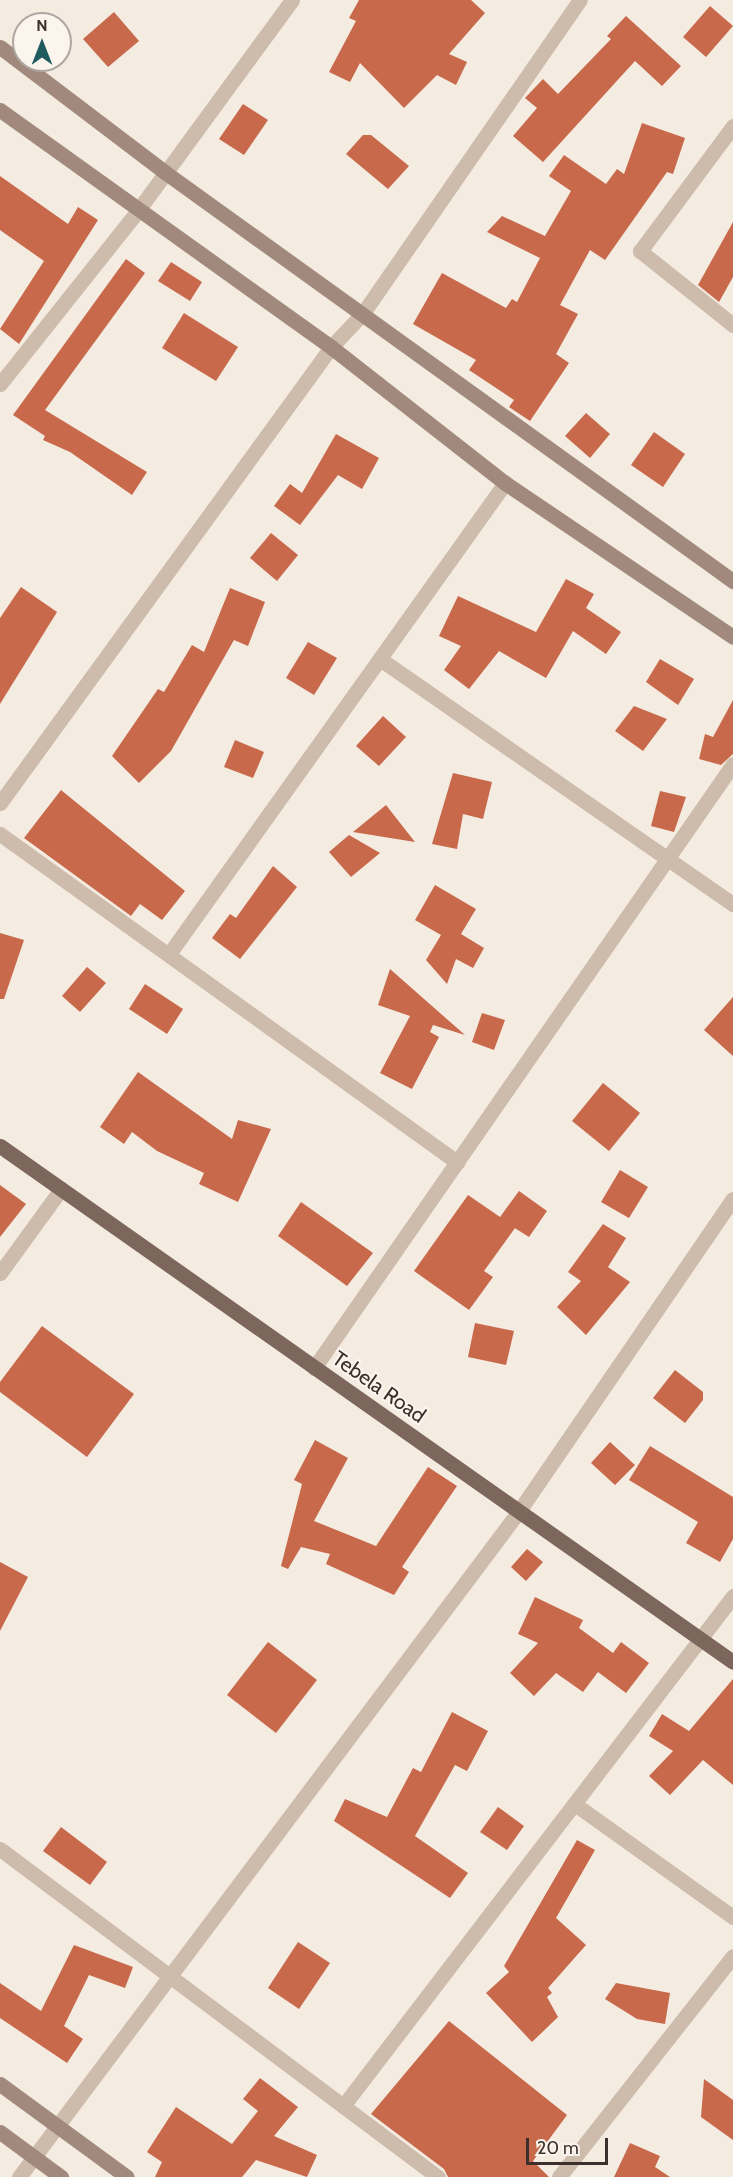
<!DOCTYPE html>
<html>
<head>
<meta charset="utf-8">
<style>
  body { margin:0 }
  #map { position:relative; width:733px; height:2177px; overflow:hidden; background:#f4ebe1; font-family:Cabin,sans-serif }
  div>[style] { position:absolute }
  .building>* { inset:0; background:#c8694b }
  .street>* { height:15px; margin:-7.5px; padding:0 7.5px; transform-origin:7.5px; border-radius:7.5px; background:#cdbbac }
  .secondary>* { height:15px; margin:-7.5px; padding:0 7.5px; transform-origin:7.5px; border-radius:7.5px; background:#a18a7d }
  .primary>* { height:15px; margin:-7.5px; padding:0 7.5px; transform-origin:7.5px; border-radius:7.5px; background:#7d675c }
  span { translate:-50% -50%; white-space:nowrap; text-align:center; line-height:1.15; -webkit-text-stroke:4.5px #fbf5ee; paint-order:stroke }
  .street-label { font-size:21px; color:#3b302b }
  .north { position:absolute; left:12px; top:12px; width:60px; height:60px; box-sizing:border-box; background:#fbf5ee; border:2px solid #aea6a0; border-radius:50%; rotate:0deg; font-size:16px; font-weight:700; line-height:24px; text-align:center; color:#3b302b }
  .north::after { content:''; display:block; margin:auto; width:21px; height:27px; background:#1f5a5e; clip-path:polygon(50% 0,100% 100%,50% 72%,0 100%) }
  .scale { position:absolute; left:526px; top:2138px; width:82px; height:27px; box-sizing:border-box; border:3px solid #3b302b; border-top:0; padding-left:8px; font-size:18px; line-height:21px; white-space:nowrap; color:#3b302b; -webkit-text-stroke:4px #fbf5ee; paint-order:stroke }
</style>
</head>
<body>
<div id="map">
  <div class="building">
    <i style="clip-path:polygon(359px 0,471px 0,485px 13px,449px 54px,467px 62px,456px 85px,437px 75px,404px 108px,360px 63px,350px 82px,329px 72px,356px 21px,349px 18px)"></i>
    <i style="clip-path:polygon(710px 6px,733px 26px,706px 57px,683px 37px)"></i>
    <i style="clip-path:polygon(114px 12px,139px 41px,108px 67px,83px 39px)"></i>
    <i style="clip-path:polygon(626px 16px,681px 66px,662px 86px,635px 61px,543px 162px,513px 136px,537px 108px,525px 98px,543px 79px,558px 94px,611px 39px,607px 36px)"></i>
    <i style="clip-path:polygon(243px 104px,268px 120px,244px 155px,219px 139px)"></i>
    <i style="clip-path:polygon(642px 123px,685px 138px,673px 174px,667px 172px,605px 260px,590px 250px,560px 305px,578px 314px,556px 354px,569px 363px,530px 421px,509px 407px,514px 400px,469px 370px,476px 360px,413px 324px,442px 273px,506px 308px,512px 299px,517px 302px,540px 258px,487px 232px,502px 216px,545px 236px,571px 191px,549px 176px,564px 155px,606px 184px,617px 169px,624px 174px)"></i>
    <i style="clip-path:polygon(363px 135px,371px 135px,409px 166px,388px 189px,346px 154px)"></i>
    <i style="clip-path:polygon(0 176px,68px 224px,78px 207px,98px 220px,19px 344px,0 329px,44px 261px,0 230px)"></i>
    <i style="clip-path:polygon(733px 222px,733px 277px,719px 302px,698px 285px)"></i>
    <i style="clip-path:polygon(126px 259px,145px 273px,45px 410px,147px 472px,132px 495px,70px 452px,43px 440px,45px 436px,13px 415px)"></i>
    <i style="clip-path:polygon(171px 262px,202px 282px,190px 301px,158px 281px)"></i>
    <i style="clip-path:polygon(184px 313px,238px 347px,216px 381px,162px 348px)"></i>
    <i style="clip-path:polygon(586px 413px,610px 434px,590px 458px,565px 436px)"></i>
    <i style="clip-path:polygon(654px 432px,685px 454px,663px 487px,631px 465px)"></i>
    <i style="clip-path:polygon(336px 434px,379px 458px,362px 489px,338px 475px,300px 525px,274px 506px,290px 484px,302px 493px)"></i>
    <i style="clip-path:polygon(271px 533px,298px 555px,277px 581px,250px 558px)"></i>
    <i style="clip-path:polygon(566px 579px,594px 594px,586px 608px,621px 632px,606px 654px,573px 631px,546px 678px,499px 651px,469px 689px,444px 670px,461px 646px,439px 636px,458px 596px,536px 632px)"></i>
    <i style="clip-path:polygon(21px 587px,57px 612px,0 704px,0 618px)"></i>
    <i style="clip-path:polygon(230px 588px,265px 602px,248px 646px,234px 640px,171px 751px,139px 783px,112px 756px,158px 689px,164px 692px,192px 645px,204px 652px)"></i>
    <i style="clip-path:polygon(308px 642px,337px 658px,314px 695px,286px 678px)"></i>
    <i style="clip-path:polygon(660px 659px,694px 679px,678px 705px,646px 682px)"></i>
    <i style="clip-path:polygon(733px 700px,733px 754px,721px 765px,699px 759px,705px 734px,713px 737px)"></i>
    <i style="clip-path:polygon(634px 706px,667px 719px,643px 751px,615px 731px)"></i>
    <i style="clip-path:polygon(383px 716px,406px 737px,379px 766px,356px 746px)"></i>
    <i style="clip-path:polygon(235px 740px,264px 752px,253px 778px,224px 767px)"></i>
    <i style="clip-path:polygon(453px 773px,492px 782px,483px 819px,463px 814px,457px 849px,432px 844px)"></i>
    <i style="clip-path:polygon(61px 790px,185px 891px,162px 920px,140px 904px,131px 916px,24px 838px)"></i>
    <i style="clip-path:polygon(660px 791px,686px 797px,674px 832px,651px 826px)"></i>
    <i style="clip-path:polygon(386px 805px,415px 842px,353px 832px)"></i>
    <i style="clip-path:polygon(349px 835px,380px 853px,351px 877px,329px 852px)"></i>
    <i style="clip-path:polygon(273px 866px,297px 887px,240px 959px,212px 938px,230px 914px,236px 918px)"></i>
    <i style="clip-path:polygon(435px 885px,476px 909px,461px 934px,484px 948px,473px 968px,456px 959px,447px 984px,426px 960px,441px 935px,415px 920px)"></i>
    <i style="clip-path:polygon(0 933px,24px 940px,4px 999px,0 999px)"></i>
    <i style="clip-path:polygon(87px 967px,106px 983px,80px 1012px,62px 996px)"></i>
    <i style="clip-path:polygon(390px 969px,465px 1035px,433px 1025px,430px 1032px,439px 1037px,412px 1089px,380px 1073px,410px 1016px,378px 1005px)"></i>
    <i style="clip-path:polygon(145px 984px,183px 1009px,167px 1034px,129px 1009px)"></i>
    <i style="clip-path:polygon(733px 997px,733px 1056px,704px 1030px)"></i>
    <i style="clip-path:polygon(482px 1013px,505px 1020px,494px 1050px,472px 1042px)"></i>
    <i style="clip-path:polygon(138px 1072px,232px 1139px,238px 1120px,271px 1129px,238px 1202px,199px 1184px,204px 1173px,157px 1151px,132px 1132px,124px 1144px,100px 1127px)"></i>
    <i style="clip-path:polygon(603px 1083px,640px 1113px,609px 1151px,572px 1121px)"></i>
    <i style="clip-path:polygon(620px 1170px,648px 1187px,629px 1218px,601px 1202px)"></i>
    <i style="clip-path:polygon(0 1185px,26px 1204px,0 1237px)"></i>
    <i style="clip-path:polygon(519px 1191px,547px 1211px,529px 1237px,510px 1225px,515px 1228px,484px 1271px,493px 1277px,469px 1310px,414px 1271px,468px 1195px,500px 1217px)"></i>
    <i style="clip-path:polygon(301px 1202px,373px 1253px,347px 1286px,278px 1236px)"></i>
    <i style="clip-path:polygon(603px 1224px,626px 1238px,608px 1267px,630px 1282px,586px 1335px,557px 1307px,581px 1281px,568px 1272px)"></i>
    <i style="clip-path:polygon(475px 1323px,514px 1331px,506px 1365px,468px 1357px)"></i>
    <i style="clip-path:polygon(42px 1326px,134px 1394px,87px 1457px,0 1392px,0 1382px)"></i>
    <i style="clip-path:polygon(675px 1370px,703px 1392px,703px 1400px,685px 1423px,653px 1398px)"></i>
    <i style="clip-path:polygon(315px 1440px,348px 1458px,314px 1521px,376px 1546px,428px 1467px,457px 1486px,402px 1567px,409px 1572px,394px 1595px,326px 1564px,330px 1554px,301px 1547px,288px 1569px,281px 1566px,302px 1484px,294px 1480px)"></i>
    <i style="clip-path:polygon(610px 1442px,635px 1465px,615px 1485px,591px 1463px)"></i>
    <i style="clip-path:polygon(650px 1446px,733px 1497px,733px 1539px,720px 1562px,686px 1543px,698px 1522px,629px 1480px)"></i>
    <i style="clip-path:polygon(527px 1549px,543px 1562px,526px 1581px,511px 1567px)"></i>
    <i style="clip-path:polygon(0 1562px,28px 1577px,0 1631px)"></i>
    <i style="clip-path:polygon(535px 1597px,583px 1620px,579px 1628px,613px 1653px,621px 1642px,649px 1663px,626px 1693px,598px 1672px,583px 1692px,556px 1673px,534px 1696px,510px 1673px,538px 1643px,518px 1634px)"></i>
    <i style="clip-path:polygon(268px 1642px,317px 1680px,276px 1733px,227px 1695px)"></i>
    <i style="clip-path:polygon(733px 1679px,733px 1785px,703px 1760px,670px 1795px,649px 1776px,673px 1751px,649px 1736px,662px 1714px,689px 1731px)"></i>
    <i style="clip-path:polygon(452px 1712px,488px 1731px,467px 1771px,455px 1765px,415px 1836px,468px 1873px,450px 1898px,334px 1821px,345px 1799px,387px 1817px,413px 1768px,421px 1772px)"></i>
    <i style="clip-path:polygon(498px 1807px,524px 1826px,507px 1850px,480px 1832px)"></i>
    <i style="clip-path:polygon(61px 1827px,107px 1862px,90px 1885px,43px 1851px)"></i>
    <i style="clip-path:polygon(577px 1840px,595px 1850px,556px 1918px,586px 1945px,548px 1988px,552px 1993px,547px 1997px,558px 2017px,532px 2042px,486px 1993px,509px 1972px,504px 1966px)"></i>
    <i style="clip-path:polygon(298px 1942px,330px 1963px,299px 2009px,268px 1988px)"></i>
    <i style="clip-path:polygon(74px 1945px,133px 1967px,125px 1988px,89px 1975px,64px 2026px,83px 2039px,67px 2063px,0 2018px,0 1983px,41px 2011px)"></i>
    <i style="clip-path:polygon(616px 1983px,670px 1993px,665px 2024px,637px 2019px,605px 1999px)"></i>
    <i style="clip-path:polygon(449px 2021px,567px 2115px,533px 2161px,549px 2177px,448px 2177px,444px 2169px,371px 2114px)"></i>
    <i style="clip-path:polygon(260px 2078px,298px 2107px,274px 2136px,317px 2155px,307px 2177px,256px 2160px,242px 2177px,155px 2177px,162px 2162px,147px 2152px,176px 2107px,232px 2144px,258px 2111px,243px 2099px)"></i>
    <i style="clip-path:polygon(704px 2079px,733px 2100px,733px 2140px,701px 2117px)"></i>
    <i style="clip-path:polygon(630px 2143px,660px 2156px,655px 2167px,670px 2177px,614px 2177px)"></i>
  </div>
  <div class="street">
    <i style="left:733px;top:126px;width:156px;rotate:126.6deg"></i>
    <i style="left:640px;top:251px;width:119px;rotate:38.5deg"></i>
    <i style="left:0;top:384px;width:223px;rotate:-51.5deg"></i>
    <i style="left:139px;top:209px;width:259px;rotate:-53.8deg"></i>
    <i style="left:380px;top:659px;width:430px;rotate:34.8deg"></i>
    <i style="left:0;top:803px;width:563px;rotate:-54.02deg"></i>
    <i style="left:331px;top:347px;width:47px;rotate:-46.7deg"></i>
    <i style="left:363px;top:313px;width:381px;rotate:-55.3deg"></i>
    <i style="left:0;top:834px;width:563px;rotate:35.67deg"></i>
    <i style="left:169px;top:954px;width:579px;rotate:-54.5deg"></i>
    <i style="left:0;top:1273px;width:104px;rotate:-54deg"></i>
    <i style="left:314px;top:1368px;width:735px;rotate:-55.25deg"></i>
    <i style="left:576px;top:1805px;width:193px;rotate:35.5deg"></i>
    <i style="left:0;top:1849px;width:547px;rotate:36.83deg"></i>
    <i style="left:343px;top:2106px;width:642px;rotate:-52.59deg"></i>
    <i style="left:19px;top:2177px;width:833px;rotate:-53.1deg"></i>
    <i style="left:519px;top:1511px;width:378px;rotate:-55.6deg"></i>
    <i style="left:559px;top:2177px;width:281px;rotate:-51.8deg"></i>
  </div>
  <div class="secondary">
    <i style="left:0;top:47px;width:208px;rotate:37.2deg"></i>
    <i style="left:166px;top:173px;width:699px;rotate:35.74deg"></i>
    <i style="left:0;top:110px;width:407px;rotate:35.6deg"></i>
    <i style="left:331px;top:347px;width:221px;rotate:38deg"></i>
    <i style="left:505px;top:483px;width:275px;rotate:34deg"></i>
    <i style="left:0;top:2084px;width:157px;rotate:36.2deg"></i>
    <i style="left:0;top:2132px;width:76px;rotate:36.4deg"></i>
  </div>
  <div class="primary">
    <i style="left:0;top:1146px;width:896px;rotate:35.14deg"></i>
  </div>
  <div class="street-label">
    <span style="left:379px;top:1387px;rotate:35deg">Tebela Road</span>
  </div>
  <div class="north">N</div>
  <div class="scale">20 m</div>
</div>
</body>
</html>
